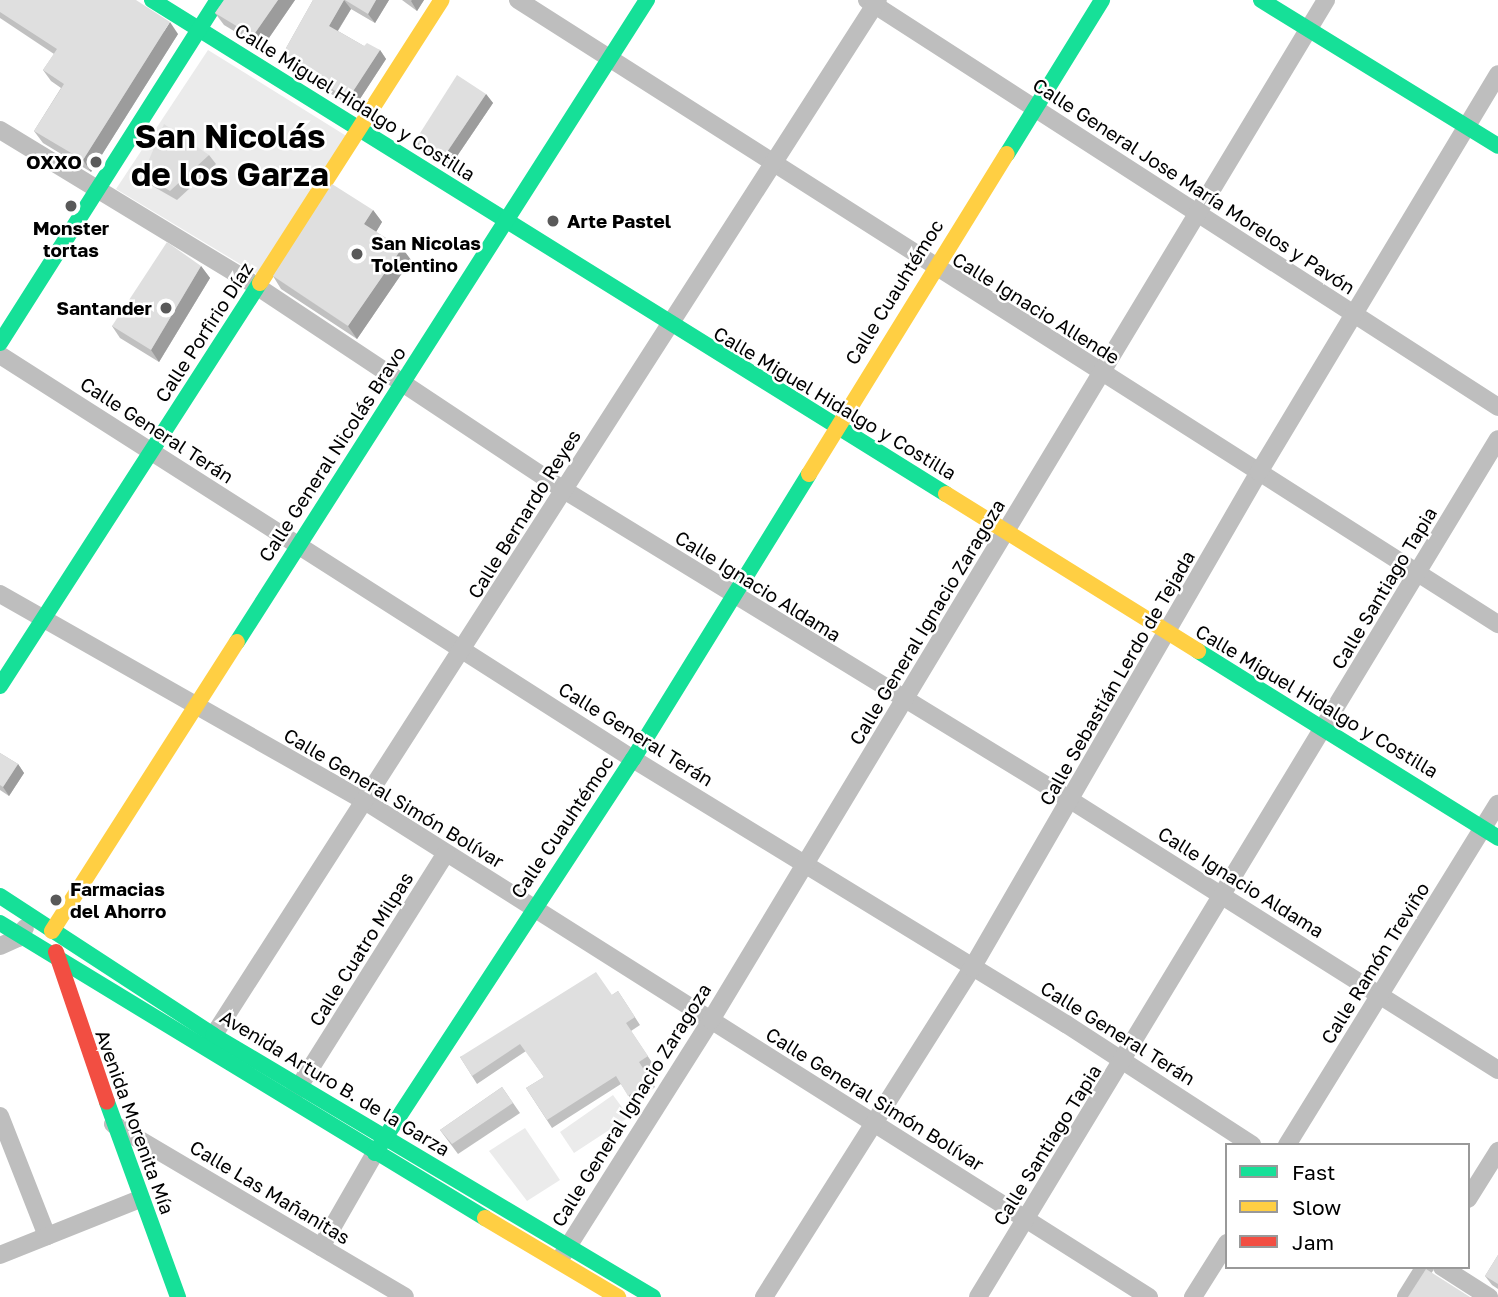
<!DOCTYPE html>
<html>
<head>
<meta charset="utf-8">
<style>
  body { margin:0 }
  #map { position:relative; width:1498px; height:1297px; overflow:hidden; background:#fff; font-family:"Golos Text",sans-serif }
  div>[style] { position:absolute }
  .green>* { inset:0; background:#ebebeb }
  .street>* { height:18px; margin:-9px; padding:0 9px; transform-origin:9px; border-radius:9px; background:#bebebe }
  .fast>* { height:16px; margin:-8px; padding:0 8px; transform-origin:8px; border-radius:8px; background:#16e098 }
  .slow>* { height:16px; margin:-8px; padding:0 8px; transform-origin:8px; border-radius:8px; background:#ffcf43 }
  .jam>* { height:16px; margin:-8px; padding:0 8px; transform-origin:8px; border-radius:8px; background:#f24e42 }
  .wall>* { inset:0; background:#c0c0c0 }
  .shaded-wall>* { inset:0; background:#9c9c9c }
  .building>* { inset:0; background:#dfdfdf }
  .dots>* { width:19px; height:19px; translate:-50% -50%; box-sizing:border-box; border:4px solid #fff; border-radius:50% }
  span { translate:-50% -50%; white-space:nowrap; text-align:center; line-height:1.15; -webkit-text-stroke:5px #fff; paint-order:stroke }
  .street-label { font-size:19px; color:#000 }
  .poi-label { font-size:19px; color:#000; font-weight:700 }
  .right { translate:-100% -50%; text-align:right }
  .left { translate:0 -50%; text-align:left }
  .town-label { font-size:33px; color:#000; font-weight:700 }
  .legend { position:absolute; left:1225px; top:1143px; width:245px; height:126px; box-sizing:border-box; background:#fff; border:2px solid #999; margin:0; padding:9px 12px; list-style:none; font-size:21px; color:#000 }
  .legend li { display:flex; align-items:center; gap:14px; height:35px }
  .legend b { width:35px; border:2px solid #999 }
</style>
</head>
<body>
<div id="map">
  <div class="green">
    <i style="clip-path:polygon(208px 50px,348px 137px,260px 276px,116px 189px)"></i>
    <i style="clip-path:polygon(613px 1095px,629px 1117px,574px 1153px,560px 1132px)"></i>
    <i style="clip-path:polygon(525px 1128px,560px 1180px,527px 1201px,489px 1151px)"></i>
  </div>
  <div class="street">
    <i style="left:518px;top:0;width:1162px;rotate:32.49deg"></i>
    <i style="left:867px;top:0;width:751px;rotate:32.82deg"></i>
    <i style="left:0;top:130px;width:302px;rotate:31.3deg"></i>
    <i style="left:258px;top:287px;width:367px;rotate:33.6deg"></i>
    <i style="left:564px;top:490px;width:596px;rotate:31.48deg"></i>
    <i style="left:1072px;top:801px;width:504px;rotate:32.27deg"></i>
    <i style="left:0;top:355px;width:751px;rotate:32.55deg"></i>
    <i style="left:633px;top:759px;width:508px;rotate:31.47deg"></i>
    <i style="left:1066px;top:1024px;width:222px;rotate:33deg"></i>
    <i style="left:0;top:594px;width:417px;rotate:29.6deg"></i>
    <i style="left:363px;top:800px;width:930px;rotate:32.31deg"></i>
    <i style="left:0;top:946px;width:20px;rotate:-24deg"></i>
    <i style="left:18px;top:938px;width:12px;rotate:-55deg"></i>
    <i style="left:208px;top:1044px;width:1240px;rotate:-57.31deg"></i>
    <i style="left:293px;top:1096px;width:287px;rotate:-57.8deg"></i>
    <i style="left:0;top:1116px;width:129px;rotate:68.6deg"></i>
    <i style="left:113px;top:1124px;width:339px;rotate:30.6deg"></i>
    <i style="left:1287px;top:1145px;width:401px;rotate:-58.3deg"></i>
    <i style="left:1468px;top:1199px;width:57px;rotate:-58deg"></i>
    <i style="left:321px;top:1247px;width:108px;rotate:-60.1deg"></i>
    <i style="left:0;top:1255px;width:151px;rotate:-21.8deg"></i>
    <i style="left:562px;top:1256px;width:279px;rotate:-57.7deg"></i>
    <i style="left:711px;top:1020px;width:1191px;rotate:-58.91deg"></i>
    <i style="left:1442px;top:1267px;width:56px;rotate:32.6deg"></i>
    <i style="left:764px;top:1297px;width:389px;rotate:-57.7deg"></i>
    <i style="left:972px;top:968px;width:573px;rotate:-59.95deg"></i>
    <i style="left:1259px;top:472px;width:464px;rotate:-59deg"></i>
    <i style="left:978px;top:1297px;width:1003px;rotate:-58.78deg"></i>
    <i style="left:1193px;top:1297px;width:64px;rotate:-57.8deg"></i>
    <i style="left:1406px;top:1297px;width:36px;rotate:-58deg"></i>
  </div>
  <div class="fast">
    <i style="left:152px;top:0;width:935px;rotate:31.89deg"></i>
    <i style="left:1261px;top:0;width:278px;rotate:31.6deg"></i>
    <i style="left:1007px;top:154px;width:181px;rotate:-58.3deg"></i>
    <i style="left:0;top:343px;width:406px;rotate:-57.6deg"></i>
    <i style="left:237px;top:642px;width:762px;rotate:-57.44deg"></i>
    <i style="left:1198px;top:651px;width:354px;rotate:31.9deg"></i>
    <i style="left:0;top:686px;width:480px;rotate:-57.2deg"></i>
    <i style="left:0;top:896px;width:254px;rotate:33.1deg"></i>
    <i style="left:213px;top:1035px;width:512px;rotate:30.77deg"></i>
    <i style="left:0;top:923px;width:568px;rotate:31.31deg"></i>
    <i style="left:107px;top:1102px;width:208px;rotate:70deg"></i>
    <i style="left:375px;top:1153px;width:471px;rotate:-56.8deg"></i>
    <i style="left:633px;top:759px;width:335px;rotate:-58.3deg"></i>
  </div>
  <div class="slow">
    <i style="left:260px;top:283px;width:336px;rotate:-57.3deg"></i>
    <i style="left:809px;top:474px;width:376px;rotate:-58.3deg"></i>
    <i style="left:946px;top:494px;width:297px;rotate:31.9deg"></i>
    <i style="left:52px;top:931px;width:343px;rotate:-57.4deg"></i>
    <i style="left:485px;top:1218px;width:155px;rotate:30.7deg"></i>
  </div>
  <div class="jam">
    <i style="left:56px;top:952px;width:158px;rotate:71.2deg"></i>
  </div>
  <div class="wall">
    <i style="clip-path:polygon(0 0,178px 34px,91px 172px,43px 143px,34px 131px,61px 88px,51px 81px,43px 70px,54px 54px,0 18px)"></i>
    <i style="clip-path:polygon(224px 0,295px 0,262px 48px,224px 25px,215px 13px)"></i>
    <i style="clip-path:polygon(313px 0,389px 0,375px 23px,351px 9px,338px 31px,364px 46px,380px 50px,386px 59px,354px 108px,287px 67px,281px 57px)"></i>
    <i style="clip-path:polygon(402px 0,424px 0,417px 11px)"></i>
    <i style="clip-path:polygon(486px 94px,493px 103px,449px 168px,422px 150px,415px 141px)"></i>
    <i style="clip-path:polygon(209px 155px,216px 164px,177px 200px,149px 184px,143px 174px)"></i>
    <i style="clip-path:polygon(373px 210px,382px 222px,376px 232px,402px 248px,411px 260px,357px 339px,281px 289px,273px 276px)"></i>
    <i style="clip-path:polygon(201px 266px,210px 278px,159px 362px,120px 338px,112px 326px)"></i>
    <i style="clip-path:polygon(0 753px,18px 764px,24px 773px,9px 796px,0 790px)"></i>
    <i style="clip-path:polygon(618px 991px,640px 1025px,631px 1031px,653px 1064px,644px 1069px,655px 1087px,634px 1104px,621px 1084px,552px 1128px,526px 1088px,544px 1077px,526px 1051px,477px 1084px,460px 1057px,612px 995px)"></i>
    <i style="clip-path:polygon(502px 1087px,520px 1113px,458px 1154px,440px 1130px)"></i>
    <i style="clip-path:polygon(1498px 1255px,1498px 1289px,1492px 1285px,1485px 1276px)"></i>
  </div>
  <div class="shaded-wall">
    <i style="clip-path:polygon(278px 0,295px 0,262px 48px,253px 36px)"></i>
    <i style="clip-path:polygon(344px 0,351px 9px,335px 35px,329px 26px)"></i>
    <i style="clip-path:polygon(376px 0,389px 0,375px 23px,368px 14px)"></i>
    <i style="clip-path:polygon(412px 0,424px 0,417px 11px,411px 1px)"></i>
    <i style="clip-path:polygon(170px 22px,178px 34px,91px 172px,83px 160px)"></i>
    <i style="clip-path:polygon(380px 50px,386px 59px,354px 108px,348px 99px)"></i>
    <i style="clip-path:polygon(486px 94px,493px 103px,449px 168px,443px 158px)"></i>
    <i style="clip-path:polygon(373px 210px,382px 222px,373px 237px,364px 224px)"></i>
    <i style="clip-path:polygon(402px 248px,411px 260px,357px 339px,348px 326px)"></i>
    <i style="clip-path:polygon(201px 266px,210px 278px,159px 362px,151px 350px)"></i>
    <i style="clip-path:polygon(18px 764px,24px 773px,9px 796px,3px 787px)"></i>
  </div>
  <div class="building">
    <i style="clip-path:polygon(0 0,136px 0,170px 22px,83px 160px,34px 131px,64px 84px,43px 70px,57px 49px,0 12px)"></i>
    <i style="clip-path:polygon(224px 0,278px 0,253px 36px,215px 13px)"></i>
    <i style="clip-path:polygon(313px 0,344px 0,329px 26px,364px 46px,367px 43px,380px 50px,348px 99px,281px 57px)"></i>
    <i style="clip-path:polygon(345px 0,376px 0,368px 14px)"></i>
    <i style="clip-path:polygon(457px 75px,486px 94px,443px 158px,415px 141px)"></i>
    <i style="clip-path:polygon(164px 124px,209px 155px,170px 191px,143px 174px)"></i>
    <i style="clip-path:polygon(332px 184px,373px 210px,364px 224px,402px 248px,348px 326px,273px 276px)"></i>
    <i style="clip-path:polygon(167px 242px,201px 266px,151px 350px,112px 326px)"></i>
    <i style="clip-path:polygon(0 753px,18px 764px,3px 787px,0 785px)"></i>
    <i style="clip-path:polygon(596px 972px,612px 995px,618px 991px,635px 1017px,626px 1023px,648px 1056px,639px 1062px,650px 1079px,628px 1096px,616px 1076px,547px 1120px,526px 1088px,544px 1077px,520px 1044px,472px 1076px,460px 1057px)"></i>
    <i style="clip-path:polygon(502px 1087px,513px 1103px,452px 1144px,440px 1130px)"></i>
    <i style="clip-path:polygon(1498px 1255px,1498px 1284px,1485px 1276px)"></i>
    <i style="clip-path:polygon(1426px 1269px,1470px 1297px,1408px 1297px)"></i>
  </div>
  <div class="dots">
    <i style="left:96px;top:162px;background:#595959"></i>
    <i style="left:71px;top:206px;background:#595959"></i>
    <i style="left:553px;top:221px;background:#595959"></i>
    <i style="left:357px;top:254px;background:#595959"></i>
    <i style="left:166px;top:308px;background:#595959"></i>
    <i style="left:56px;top:900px;background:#595959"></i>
  </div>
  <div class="street-label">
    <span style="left:355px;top:102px;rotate:32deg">Calle Miguel Hidalgo y Costilla</span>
    <span style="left:1194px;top:186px;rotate:33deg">Calle General Jose María Morelos y Pavón</span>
    <span style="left:894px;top:292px;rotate:-58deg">Calle Cuauhtémoc</span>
    <span style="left:1036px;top:308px;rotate:32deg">Calle Ignacio Allende</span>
    <span style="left:204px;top:332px;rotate:-57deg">Calle Porfirio Díaz</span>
    <span style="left:835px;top:403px;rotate:31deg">Calle Miguel Hidalgo y Costilla</span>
    <span style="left:157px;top:430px;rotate:33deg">Calle General Terán</span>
    <span style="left:332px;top:454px;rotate:-57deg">Calle General Nicolás Bravo</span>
    <span style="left:524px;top:514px;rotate:-58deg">Calle Bernardo Reyes</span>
    <span style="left:758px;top:586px;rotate:32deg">Calle Ignacio Aldama</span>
    <span style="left:1384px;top:588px;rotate:-59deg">Calle Santiago Tapia</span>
    <span style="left:927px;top:622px;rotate:-59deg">Calle General Ignacio Zaragoza</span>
    <span style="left:1117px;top:678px;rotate:-60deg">Calle Sebastián Lerdo de Tejada</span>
    <span style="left:1317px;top:701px;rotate:31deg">Calle Miguel Hidalgo y Costilla</span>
    <span style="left:636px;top:734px;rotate:32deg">Calle General Terán</span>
    <span style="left:394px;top:798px;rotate:31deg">Calle General Simón Bolívar</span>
    <span style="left:562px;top:827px;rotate:-56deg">Calle Cuauhtémoc</span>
    <span style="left:1241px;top:882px;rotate:32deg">Calle Ignacio Aldama</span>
    <span style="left:361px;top:949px;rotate:-58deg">Calle Cuatro Milpas</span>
    <span style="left:1375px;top:963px;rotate:-58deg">Calle Ramón Treviño</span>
    <span style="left:1118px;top:1033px;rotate:32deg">Calle General Terán</span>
    <span style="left:335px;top:1083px;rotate:31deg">Avenida Arturo B. de la Garza</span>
    <span style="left:875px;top:1099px;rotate:32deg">Calle General Simón Bolívar</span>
    <span style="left:631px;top:1105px;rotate:-58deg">Calle General Ignacio Zaragoza</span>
    <span style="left:135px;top:1122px;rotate:70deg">Avenida Morenita Mía</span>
    <span style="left:1047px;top:1145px;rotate:-58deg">Calle Santiago Tapia</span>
    <span style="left:270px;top:1192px;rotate:31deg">Calle Las Mañanitas</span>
  </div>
  <div class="poi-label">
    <span class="right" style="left:82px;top:162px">OXXO</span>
    <span class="left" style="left:567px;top:221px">Arte Pastel</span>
    <span style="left:71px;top:239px">Monster<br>tortas</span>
    <span class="left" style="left:371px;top:254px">San Nicolas<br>Tolentino</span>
    <span class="right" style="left:152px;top:308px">Santander</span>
    <span class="left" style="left:70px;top:900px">Farmacias<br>del Ahorro</span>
  </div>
  <div class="town-label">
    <span style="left:230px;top:155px">San Nicolás<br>de los Garza</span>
  </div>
  <ul class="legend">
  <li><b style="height:9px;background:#16e098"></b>Fast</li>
  <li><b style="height:9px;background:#ffcf43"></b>Slow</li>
  <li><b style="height:9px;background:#f24e42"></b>Jam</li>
  </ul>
</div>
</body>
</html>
